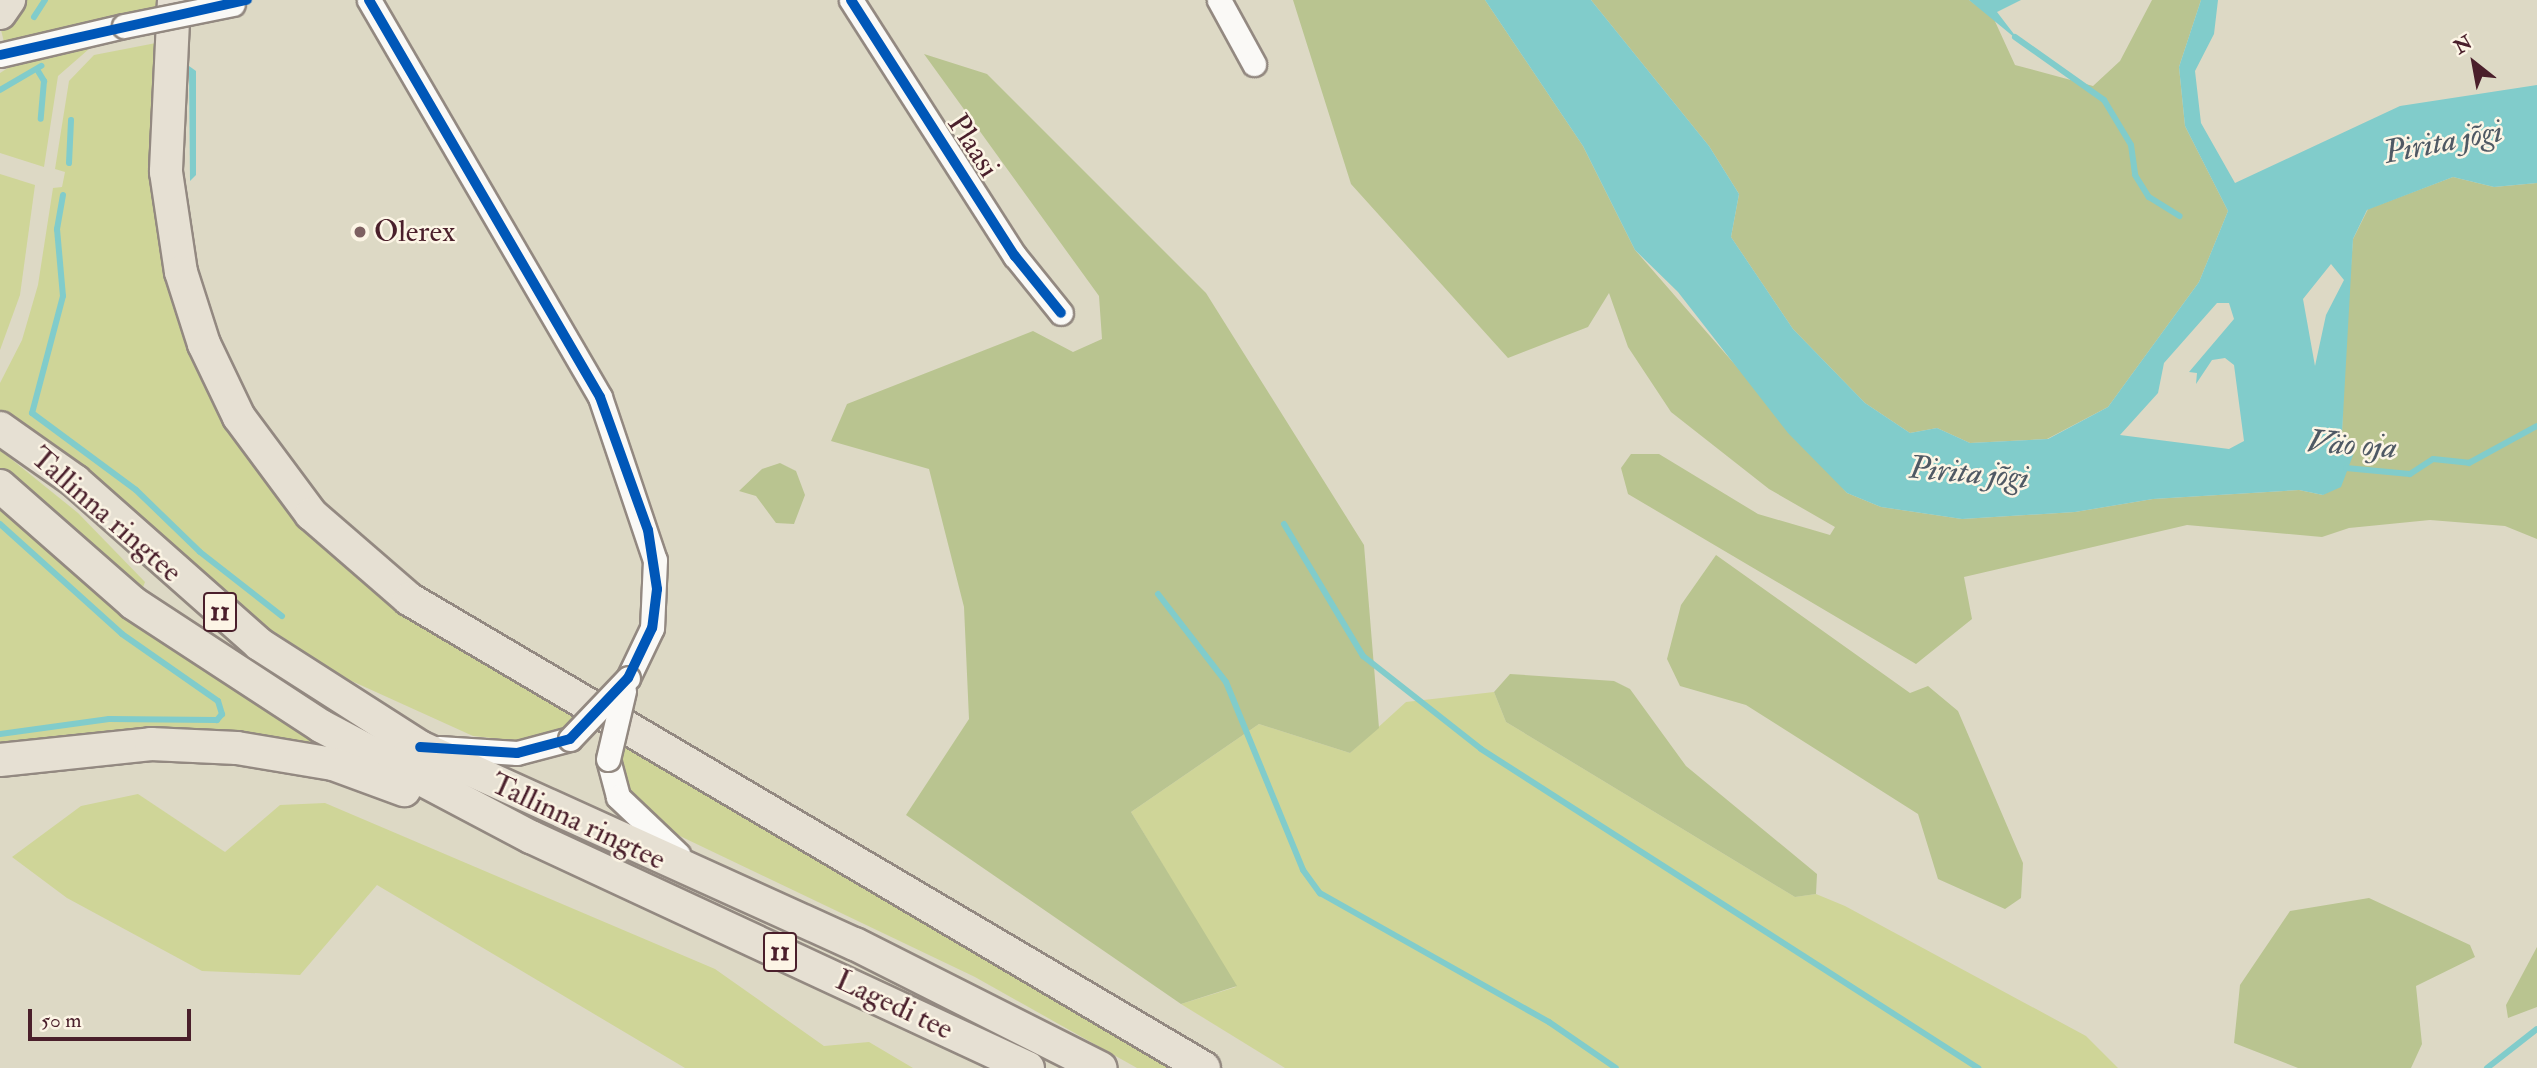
<!DOCTYPE html>
<html>
<head>
<meta charset="utf-8">
<style>
  body { margin:0 }
  #map { position:relative; width:2537px; height:1068px; overflow:hidden; background:#ddd9c5; font-family:"IM FELL Double Pica",serif }
  div>[style] { position:absolute }
  .green>* { inset:0; background:#cfd598 }
  .forest>* { inset:0; background:#b9c490 }
  .water>* { inset:0; background:#81cccb }
  .stream>* { height:6px; margin:-3px; padding:0 3px; transform-origin:3px; border-radius:3px; background:#81cccb }
  .roads { filter:drop-shadow(2px 0 #938981) drop-shadow(-2px 0 #938981) drop-shadow(0 2px #938981) drop-shadow(0 -2px #938981) }
  .minor>* { height:23px; margin:-11.5px; padding:0 11.5px; transform-origin:11.5px; border-radius:11.5px; background:#faf9f6 }
  .highway>* { height:32px; margin:-16px; padding:0 16px; transform-origin:16px; border-radius:16px; background:#e6e0d3 }
  .bridges { filter:drop-shadow(2px 0 #938981) drop-shadow(-2px 0 #938981) drop-shadow(0 2px #938981) drop-shadow(0 -2px #938981) }
  .minor-bridge>* { height:23px; margin:-11.5px; padding:0 11.5px; transform-origin:11.5px; border-radius:11.5px; background:#faf9f6 }
  .cycleway>* { height:10px; margin:-5px; padding:0 5px; transform-origin:5px; border-radius:5px; background:#0057b8 }
  .dots>* { width:19px; height:19px; translate:-50% -50%; box-sizing:border-box; border:4px solid #fcf5e5; border-radius:50% }
  span { translate:-50% -50%; white-space:nowrap; text-align:center; line-height:1.15; -webkit-text-stroke:5px #fcf5e5; paint-order:stroke }
  .shield-label span { padding:2px 5px; background:#fcf5e5; border:2px solid; border-radius:5px; -webkit-text-stroke-width:0 }
  .shield-label { font-size:28px; color:#4a1f2b; font-weight:700 }
  .street-label { font-size:30px; color:#4a1f2b }
  .poi-label { font-size:30px; color:#4a1f2b }
  .left { translate:0 -50%; text-align:left }
  .water-label { font-size:32px; color:#4f5964; font-style:italic }
  .north { position:absolute; left:2439px; top:28px; width:70px; height:70px; -webkit-text-stroke:5px #fcf5e5; paint-order:stroke; rotate:329deg; font-size:19px; font-weight:700; line-height:28px; text-align:center; color:#4a1f2b }
  .north::after { content:''; display:block; margin:auto; width:24px; height:32px; background:#4a1f2b; clip-path:polygon(50% 0,100% 100%,50% 72%,0 100%) }
  .scale { position:absolute; left:28px; top:1009px; width:163px; height:32px; box-sizing:border-box; border:4px solid #4a1f2b; border-top:0; padding-left:9px; font-size:21px; line-height:24px; white-space:nowrap; color:#4a1f2b; -webkit-text-stroke:5px #fcf5e5; paint-order:stroke }
</style>
</head>
<body>
<div id="map">
  <div class="green">
    <i style="clip-path:polygon(22px 0,162px 0,162px 5px,4px 42px,1px 30px)"></i>
    <i style="clip-path:polygon(97px 42px,58px 76px,44px 167px,0 153px,0 73px,22px 59px)"></i>
    <i style="clip-path:polygon(156px 43px,153px 148px,234px 437px,299px 523px,360px 581px,448px 643px,580px 716px,559px 734px,528px 742px,473px 736px,345px 678px,264px 625px,81px 464px,0 410px,0 383px,22px 340px,38px 285px,53px 188px,62px 187px,65px 172px,55px 169px,69px 81px,94px 55px)"></i>
    <i style="clip-path:polygon(0 174px,35px 185px,20px 295px,0 350px)"></i>
    <i style="clip-path:polygon(0 450px,78px 513px,145px 582px,142px 590px,0 469px)"></i>
    <i style="clip-path:polygon(0 504px,183px 656px,269px 713px,354px 759px,122px 732px,0 747px)"></i>
    <i style="clip-path:polygon(1494px 692px,1506px 722px,1795px 897px,1816px 894px,1845px 906px,2086px 1036px,2118px 1068px,1285px 1068px,1181px 1004px,1236px 987px,1131px 812px,1259px 724px,1350px 753px,1406px 702px)"></i>
    <i style="clip-path:polygon(623px 738px,1181px 1068px,1137px 1068px,975px 977px,661px 827px,627px 792px,620px 775px)"></i>
    <i style="clip-path:polygon(138px 794px,225px 852px,280px 805px,325px 803px,715px 969px,824px 1046px,869px 1042px,913px 1068px,685px 1068px,377px 885px,300px 975px,202px 971px,67px 898px,12px 857px,81px 806px)"></i>
  </div>
  <div class="forest">
    <i style="clip-path:polygon(1293px 0,1485px 0,1583px 146px,1635px 250px,1847px 493px,1881px 507px,1962px 519px,2075px 512px,2153px 499px,2299px 490px,2323px 495px,2355px 450px,2342px 433px,2345px 347px,2353px 239px,2368px 209px,2453px 177px,2494px 187px,2537px 183px,2537px 539px,2505px 526px,2430px 520px,2349px 528px,2322px 537px,2187px 525px,1964px 577px,1972px 619px,1916px 664px,1628px 494px,1621px 468px,1631px 454px,1659px 454px,1758px 514px,1830px 535px,1835px 527px,1769px 489px,1671px 412px,1628px 347px,1609px 293px,1588px 327px,1508px 358px,1351px 184px)"></i>
    <i style="clip-path:polygon(1591px 0,1969px 0,1993px 17px,2015px 65px,2093px 86px,2120px 61px,2152px 0,2201px 0,2179px 67px,2185px 126px,2228px 211px,2199px 282px,2108px 407px,2047px 439px,1970px 443px,1937px 428px,1910px 433px,1865px 403px,1793px 329px,1731px 237px,1739px 194px,1709px 146px)"></i>
    <i style="clip-path:polygon(924px 54px,987px 74px,1206px 293px,1364px 545px,1379px 728px,1350px 753px,1259px 724px,1131px 812px,1237px 986px,1181px 1004px,906px 815px,969px 719px,964px 607px,929px 469px,831px 441px,847px 404px,1033px 331px,1073px 352px,1102px 339px,1099px 296px)"></i>
    <i style="clip-path:polygon(780px 463px,796px 471px,805px 495px,794px 524px,776px 523px,756px 496px,739px 491px,762px 469px)"></i>
    <i style="clip-path:polygon(1716px 555px,1910px 693px,1928px 686px,1958px 711px,2023px 863px,2021px 898px,2005px 909px,1938px 879px,1918px 814px,1746px 705px,1680px 686px,1667px 659px,1681px 605px)"></i>
    <i style="clip-path:polygon(1510px 674px,1614px 681px,1630px 689px,1686px 766px,1817px 874px,1816px 894px,1795px 897px,1506px 722px,1494px 692px)"></i>
    <i style="clip-path:polygon(2369px 898px,2470px 945px,2475px 957px,2416px 986px,2422px 1044px,2411px 1068px,2298px 1068px,2234px 1043px,2240px 985px,2290px 911px)"></i>
    <i style="clip-path:polygon(2537px 947px,2537px 1007px,2508px 1018px,2506px 1005px)"></i>
  </div>
  <div class="water">
    <i style="clip-path:polygon(evenodd,1485px 0,1591px 0,1709px 146px,1739px 194px,1731px 237px,1793px 329px,1865px 403px,1910px 433px,1937px 428px,1970px 443px,2048px 439px,2108px 407px,2199px 282px,2228px 211px,2185px 126px,2179px 67px,2201px 0,2218px 0,2214px 34px,2195px 71px,2201px 123px,2235px 183px,2400px 106px,2537px 85px,2537px 183px,2494px 187px,2453px 177px,2367px 210px,2353px 239px,2342px 433px,2355px 450px,2341px 487px,2323px 495px,2299px 490px,2153px 499px,2075px 512px,1962px 519px,1881px 507px,1847px 493px,1788px 433px,1678px 292px,1635px 250px,1583px 146px,1485px 0,2331px 264px,2344px 280px,2326px 315px,2315px 366px,2303px 299px,2331px 264px,1485px 0,2217px 303px,2229px 303px,2234px 319px,2189px 372px,2197px 373px,2196px 384px,2212px 360px,2225px 358px,2234px 365px,2244px 441px,2229px 449px,2120px 435px,2158px 393px,2164px 363px,2217px 303px)"></i>
    <i style="clip-path:polygon(1969px 0,2021px 0,1997px 12px,2020px 42px)"></i>
    <i style="clip-path:polygon(189px 66px,196px 71px,196px 175px,190px 181px)"></i>
  </div>
  <div class="stream">
    <i style="left:34px;top:17px;width:20px;rotate:-57deg"></i>
    <i style="left:2015px;top:37px;width:109px;rotate:35.3deg"></i>
    <i style="left:2104px;top:100px;width:52px;rotate:59deg"></i>
    <i style="left:2131px;top:145px;width:30px;rotate:82deg"></i>
    <i style="left:2135px;top:175px;width:26px;rotate:58deg"></i>
    <i style="left:2149px;top:197px;width:36px;rotate:32deg"></i>
    <i style="left:38px;top:71px;width:12px;rotate:59deg"></i>
    <i style="left:44px;top:81px;width:38px;rotate:95deg"></i>
    <i style="left:0;top:90px;width:48px;rotate:-30.3deg"></i>
    <i style="left:69px;top:163px;width:43px;rotate:-87.3deg"></i>
    <i style="left:63px;top:195px;width:35px;rotate:100deg"></i>
    <i style="left:57px;top:229px;width:67px;rotate:84.9deg"></i>
    <i style="left:63px;top:296px;width:121px;rotate:104.8deg"></i>
    <i style="left:32px;top:413px;width:129px;rotate:36.5deg"></i>
    <i style="left:136px;top:490px;width:89px;rotate:44.1deg"></i>
    <i style="left:200px;top:552px;width:104px;rotate:38deg"></i>
    <i style="left:2346px;top:468px;width:64px;rotate:5.4deg"></i>
    <i style="left:2410px;top:474px;width:27px;rotate:-33deg"></i>
    <i style="left:2433px;top:459px;width:36px;rotate:6deg"></i>
    <i style="left:2469px;top:463px;width:77px;rotate:-28.6deg"></i>
    <i style="left:0;top:524px;width:164px;rotate:42deg"></i>
    <i style="left:122px;top:634px;width:117px;rotate:34.9deg"></i>
    <i style="left:218px;top:701px;width:14px;rotate:73deg"></i>
    <i style="left:222px;top:714px;width:8px;rotate:130deg"></i>
    <i style="left:217px;top:720px;width:108px;rotate:-179.5deg"></i>
    <i style="left:109px;top:719px;width:110px;rotate:172.2deg"></i>
    <i style="left:1284px;top:524px;width:154px;rotate:59.1deg"></i>
    <i style="left:1363px;top:656px;width:150px;rotate:38.2deg"></i>
    <i style="left:1481px;top:749px;width:591px;rotate:32.69deg"></i>
    <i style="left:1158px;top:594px;width:111px;rotate:52.3deg"></i>
    <i style="left:1226px;top:682px;width:203px;rotate:67.7deg"></i>
    <i style="left:1303px;top:870px;width:29px;rotate:54deg"></i>
    <i style="left:1320px;top:893px;width:263px;rotate:29.4deg"></i>
    <i style="left:1549px;top:1022px;width:81px;rotate:34.5deg"></i>
    <i style="left:2487px;top:1068px;width:63px;rotate:-38deg"></i>
  </div>
  <div class="roads">
    <div class="minor">
      <i style="left:369px;top:0;width:459px;rotate:59.8deg"></i>
      <i style="left:600px;top:397px;width:172px;rotate:71.4deg"></i>
      <i style="left:655px;top:560px;width:68px;rotate:92.5deg"></i>
      <i style="left:652px;top:628px;width:55px;rotate:115.6deg"></i>
      <i style="left:851px;top:0;width:304px;rotate:57.4deg"></i>
      <i style="left:1015px;top:256px;width:73px;rotate:51.1deg"></i>
      <i style="left:1219px;top:0;width:73px;rotate:61.3deg"></i>
      <i style="left:0;top:55px;width:127px;rotate:-13.2deg"></i>
      <i style="left:439px;top:748px;width:78px;rotate:3.7deg"></i>
      <i style="left:517px;top:753px;width:55px;rotate:-14.8deg"></i>
      <i style="left:608px;top:759px;width:39px;rotate:75deg"></i>
      <i style="left:618px;top:797px;width:83px;rotate:43.5deg"></i>
    </div>
    <div class="highway">
      <i style="left:174px;top:0;width:172px;rotate:92.7deg"></i>
      <i style="left:166px;top:172px;width:101px;rotate:81.5deg"></i>
      <i style="left:181px;top:272px;width:76px;rotate:72.3deg"></i>
      <i style="left:204px;top:344px;width:81px;rotate:64.4deg"></i>
      <i style="left:239px;top:417px;width:121px;rotate:53.4deg"></i>
      <i style="left:311px;top:514px;width:130px;rotate:40.9deg"></i>
      <i style="left:409px;top:599px;width:923px;rotate:30.54deg"></i>
      <i style="left:0;top:13px;width:16px;rotate:-55deg"></i>
      <i style="left:0;top:428px;width:92px;rotate:35.2deg"></i>
      <i style="left:75px;top:481px;width:246px;rotate:41.5deg"></i>
      <i style="left:259px;top:644px;width:191px;rotate:32.6deg"></i>
      <i style="left:420px;top:747px;width:478px;rotate:24.4deg"></i>
      <i style="left:855px;top:944px;width:275px;rotate:26.8deg"></i>
      <i style="left:0;top:486px;width:177px;rotate:41.3deg"></i>
      <i style="left:133px;top:603px;width:225px;rotate:33.2deg"></i>
      <i style="left:321px;top:726px;width:238px;rotate:27.9deg"></i>
      <i style="left:531px;top:837px;width:548px;rotate:24.93deg"></i>
      <i style="left:0;top:760px;width:152px;rotate:-6deg"></i>
      <i style="left:151px;top:744px;width:86px;rotate:2.7deg"></i>
      <i style="left:237px;top:748px;width:97px;rotate:9.5deg"></i>
      <i style="left:333px;top:764px;width:76px;rotate:20.1deg"></i>
    </div>
  </div>
  <div class="bridges">
    <div class="minor-bridge">
      <i style="left:124px;top:26px;width:111px;rotate:-11.4deg"></i>
      <i style="left:570px;top:739px;width:84px;rotate:-46.4deg"></i>
      <i style="left:608px;top:759px;width:70px;rotate:-76.8deg"></i>
    </div>
  </div>
  <div class="cycleway">
    <i style="left:369px;top:0;width:459px;rotate:59.8deg"></i>
    <i style="left:600px;top:397px;width:141px;rotate:70.2deg"></i>
    <i style="left:648px;top:530px;width:60px;rotate:81.3deg"></i>
    <i style="left:657px;top:589px;width:39px;rotate:97deg"></i>
    <i style="left:652px;top:628px;width:55px;rotate:115.6deg"></i>
    <i style="left:628px;top:678px;width:84px;rotate:133.6deg"></i>
    <i style="left:570px;top:739px;width:55px;rotate:165.2deg"></i>
    <i style="left:517px;top:753px;width:97px;rotate:-176.5deg"></i>
    <i style="left:851px;top:0;width:304px;rotate:57.4deg"></i>
    <i style="left:1015px;top:256px;width:73px;rotate:51.1deg"></i>
    <i style="left:0;top:55px;width:253px;rotate:-12.6deg"></i>
  </div>
  <div class="dots">
    <i style="left:360px;top:232px;background:#7d6061"></i>
  </div>
  <div class="shield-label">
    <span style="left:220px;top:612px">11</span>
    <span style="left:780px;top:952px">11</span>
  </div>
  <div class="street-label">
    <span style="left:973px;top:146px;rotate:57deg">Plaasi</span>
    <span style="left:106px;top:515px;rotate:41deg">Tallinna ringtee</span>
    <span style="left:578px;top:822px;rotate:25deg">Tallinna ringtee</span>
    <span style="left:894px;top:1005px;rotate:25deg">Lagedi tee</span>
  </div>
  <div class="poi-label">
    <span class="left" style="left:374px;top:232px">Olerex</span>
  </div>
  <div class="water-label">
    <span style="left:2443px;top:142px;rotate:-11deg">Pirita jõgi</span>
    <span style="left:2352px;top:445px;rotate:4deg">Väo oja</span>
    <span style="left:1969px;top:473px;rotate:5deg">Pirita jõgi</span>
  </div>
  <div class="north">N</div>
  <div class="scale">50 m</div>
</div>
</body>
</html>
